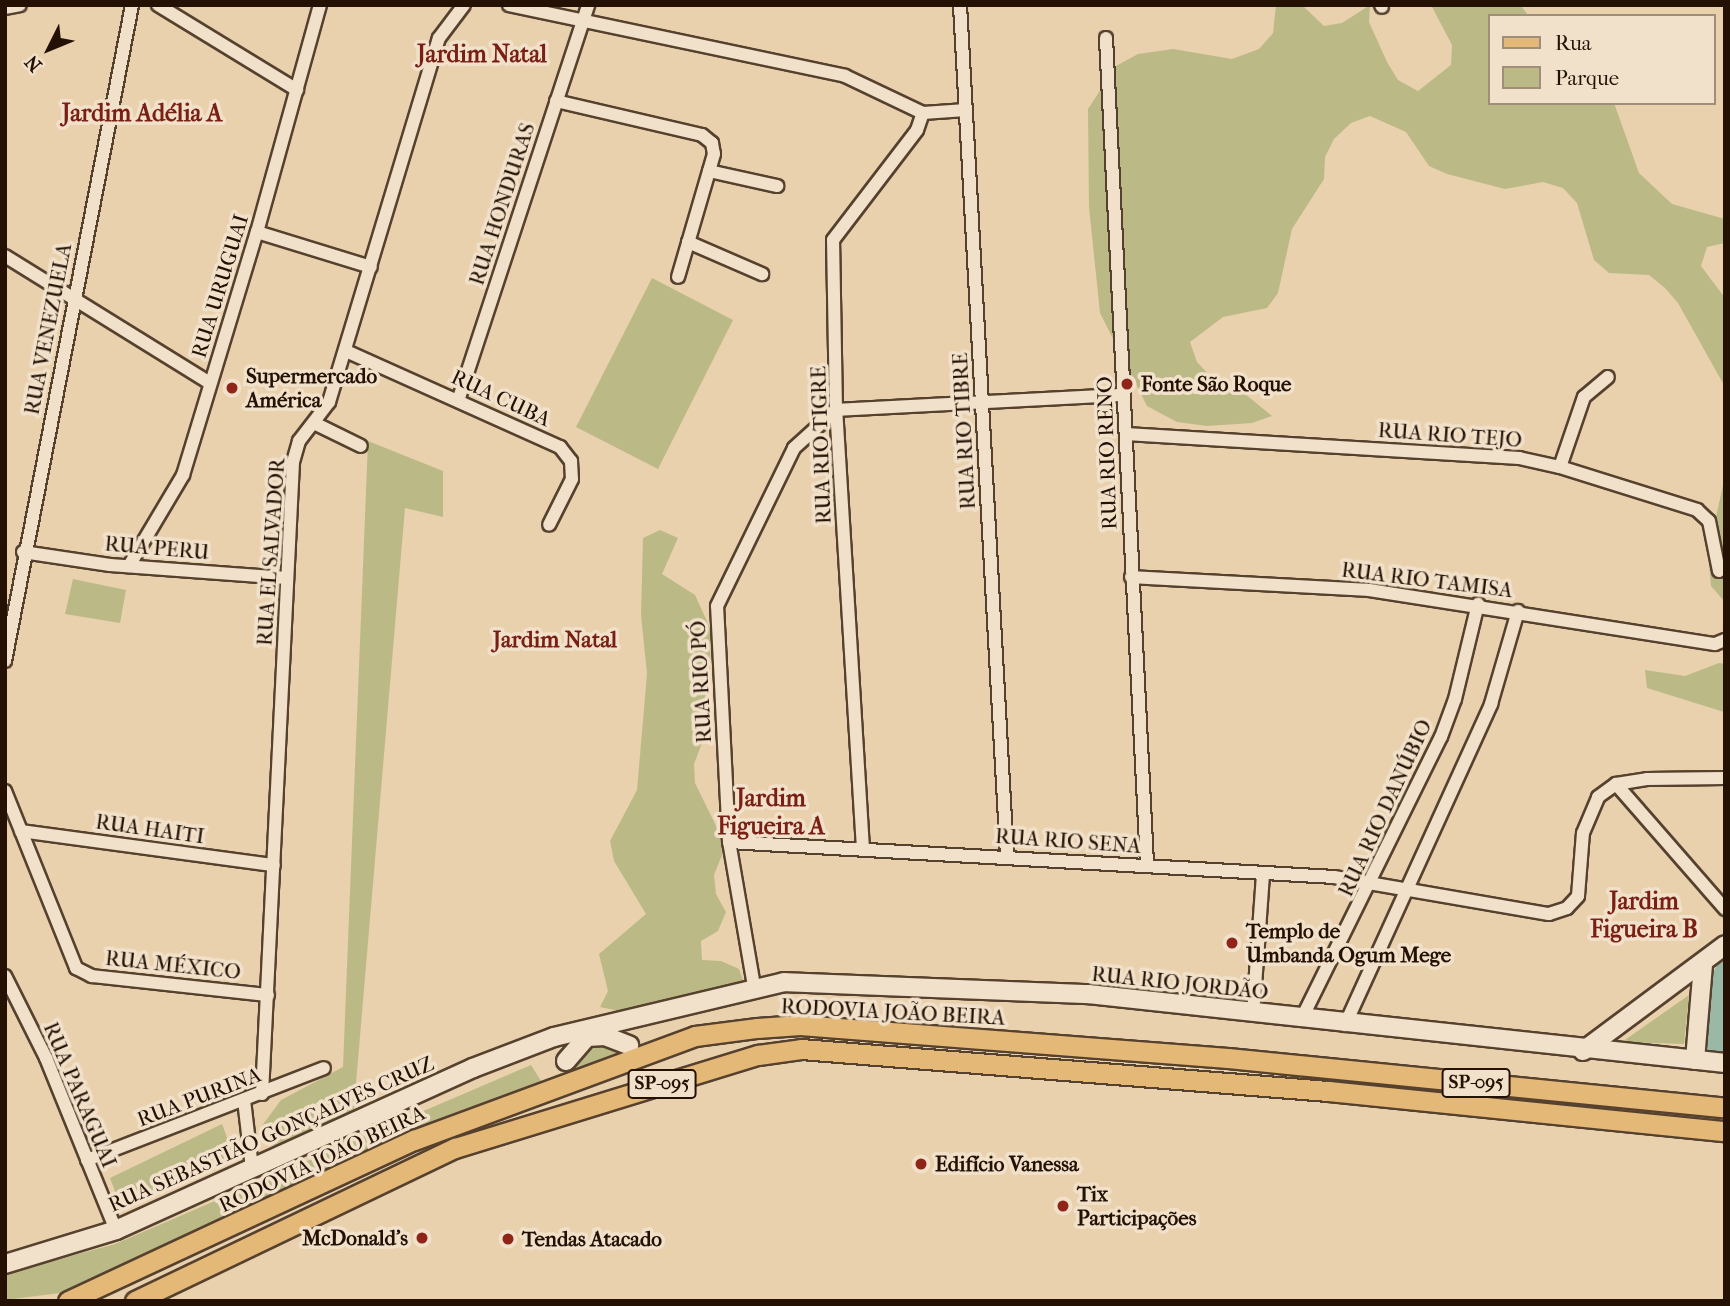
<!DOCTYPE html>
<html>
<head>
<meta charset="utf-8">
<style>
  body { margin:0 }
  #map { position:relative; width:1730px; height:1306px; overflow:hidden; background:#e9d1ae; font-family:"IM FELL French Canon",serif }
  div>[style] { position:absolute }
  .green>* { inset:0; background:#bbba87 }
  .river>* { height:23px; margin:-11.5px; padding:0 11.5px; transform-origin:11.5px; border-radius:11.5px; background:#99b8a6 }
  .roads { filter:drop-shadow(2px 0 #56412e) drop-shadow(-2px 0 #56412e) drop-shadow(0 2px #56412e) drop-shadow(0 -2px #56412e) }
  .street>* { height:12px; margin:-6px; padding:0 6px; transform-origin:6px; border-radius:6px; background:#f1e1ca }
  .secondary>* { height:18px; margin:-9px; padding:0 9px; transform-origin:9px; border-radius:9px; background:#f1e1ca }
  .primary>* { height:19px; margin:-9.5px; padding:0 9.5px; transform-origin:9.5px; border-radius:9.5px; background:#e4b877 }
  .dots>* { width:19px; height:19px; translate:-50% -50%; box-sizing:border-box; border:4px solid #f1e1ca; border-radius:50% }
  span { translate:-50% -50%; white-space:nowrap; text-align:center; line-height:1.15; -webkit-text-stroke:7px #f1e1ca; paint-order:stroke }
  .shield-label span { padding:2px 5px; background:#f1e1ca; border:2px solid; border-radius:5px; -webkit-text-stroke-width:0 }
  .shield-label { font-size:19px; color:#251104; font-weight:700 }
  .street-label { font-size:21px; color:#251104 }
  .poi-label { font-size:21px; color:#251104; font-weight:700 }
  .left { translate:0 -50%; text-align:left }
  .right { translate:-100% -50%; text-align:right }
  .neighbourhood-label { font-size:23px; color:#7a1f14; font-weight:700 }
  .quarter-label { font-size:24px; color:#7a1f14; font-weight:700 }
  .frame { position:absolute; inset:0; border:7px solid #251104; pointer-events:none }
  .legend { position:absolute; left:1488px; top:14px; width:228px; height:91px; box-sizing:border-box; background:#f1e1ca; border:2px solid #9f8e7b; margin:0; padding:9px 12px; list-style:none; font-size:21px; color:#251104 }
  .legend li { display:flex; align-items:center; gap:14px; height:35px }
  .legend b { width:35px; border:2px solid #9f8e7b }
  .north { position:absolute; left:14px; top:14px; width:70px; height:70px; -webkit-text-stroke:5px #f1e1ca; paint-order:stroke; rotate:227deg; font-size:19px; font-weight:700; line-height:28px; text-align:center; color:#251104 }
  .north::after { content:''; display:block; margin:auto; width:24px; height:32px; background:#251104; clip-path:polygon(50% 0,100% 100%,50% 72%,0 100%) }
</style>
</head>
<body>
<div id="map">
  <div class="green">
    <i style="clip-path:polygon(1276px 5px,1302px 5px,1324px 26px,1342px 23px,1370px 5px,1369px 22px,1387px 62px,1398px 80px,1418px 91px,1451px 65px,1452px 45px,1431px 5px,1520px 5px,1529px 16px,1490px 16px,1490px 103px,1614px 103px,1639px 173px,1672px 204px,1725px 219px,1725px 243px,1707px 247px,1701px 266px,1725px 298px,1725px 387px,1678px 303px,1665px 288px,1649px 275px,1609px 273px,1594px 260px,1577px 203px,1563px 188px,1543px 182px,1505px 189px,1447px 174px,1429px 166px,1406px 132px,1370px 116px,1351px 123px,1334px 139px,1325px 157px,1324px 179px,1292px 229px,1278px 293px,1267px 308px,1223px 317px,1190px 342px,1197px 362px,1212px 378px,1234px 385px,1272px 416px,1252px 423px,1207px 426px,1177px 422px,1147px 406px,1100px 313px,1089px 207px,1088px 109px,1116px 66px,1138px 54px,1173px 49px,1232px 59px,1259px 49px,1273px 33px)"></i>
    <i style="clip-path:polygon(652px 278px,733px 320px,658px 469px,576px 427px)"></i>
    <i style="clip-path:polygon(368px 441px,443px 471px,443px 517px,405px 508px,351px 1142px,531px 1065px,541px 1081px,443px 1120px,68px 1292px,5px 1300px,5px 1274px,115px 1244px,342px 1146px,277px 1147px,265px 1140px,261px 1127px,281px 1100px,343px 1067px)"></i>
    <i style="clip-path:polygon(1725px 476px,1725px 602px,1711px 586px,1708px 553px)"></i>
    <i style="clip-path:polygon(660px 530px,678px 538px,662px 574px,695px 595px,711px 630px,708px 727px,694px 764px,695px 783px,721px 836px,722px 855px,714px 875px,716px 894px,726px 912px,718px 931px,701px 941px,702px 960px,721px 961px,739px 969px,746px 988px,633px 1014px,600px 1007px,608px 991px,599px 954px,646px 914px,614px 861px,610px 841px,637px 790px,647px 674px,641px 615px,643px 538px)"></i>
    <i style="clip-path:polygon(73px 579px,126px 590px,120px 623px,65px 614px)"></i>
    <i style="clip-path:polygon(1719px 663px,1725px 664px,1724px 712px,1647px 688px,1645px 670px,1685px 676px)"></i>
    <i style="clip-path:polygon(1689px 995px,1684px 1044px,1622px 1042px)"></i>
    <i style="clip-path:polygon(610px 1044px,617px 1053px,572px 1070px,578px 1047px)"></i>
    <i style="clip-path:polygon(222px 1124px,235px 1159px,122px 1210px,110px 1178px)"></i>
  </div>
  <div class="river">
    <i style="left:1715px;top:1042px;width:57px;rotate:-87deg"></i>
    <i style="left:1718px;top:985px;width:14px;rotate:-60deg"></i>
  </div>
  <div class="roads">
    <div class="street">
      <i style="left:158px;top:5px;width:163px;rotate:31.4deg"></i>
      <i style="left:509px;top:5px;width:343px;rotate:11.9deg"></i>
      <i style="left:845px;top:76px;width:86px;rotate:25.4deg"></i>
      <i style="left:960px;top:5px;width:852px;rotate:86.84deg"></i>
      <i style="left:1381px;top:5px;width:2px;rotate:63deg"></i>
      <i style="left:5px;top:8px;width:15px;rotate:-11deg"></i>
      <i style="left:1106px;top:38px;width:828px;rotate:87.16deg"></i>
      <i style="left:556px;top:101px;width:150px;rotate:13.1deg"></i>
      <i style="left:702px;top:135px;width:13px;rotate:39deg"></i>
      <i style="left:712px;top:143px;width:11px;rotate:80deg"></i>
      <i style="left:714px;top:154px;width:128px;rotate:106.3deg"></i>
      <i style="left:709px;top:171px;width:70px;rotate:12.4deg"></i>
      <i style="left:257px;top:232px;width:119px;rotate:17.1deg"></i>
      <i style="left:688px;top:242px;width:81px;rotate:23.4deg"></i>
      <i style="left:5px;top:256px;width:241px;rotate:31.8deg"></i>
      <i style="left:346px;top:351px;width:235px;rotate:24.2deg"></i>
      <i style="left:560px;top:447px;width:18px;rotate:52deg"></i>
      <i style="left:571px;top:461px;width:18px;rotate:87deg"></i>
      <i style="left:572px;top:479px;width:51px;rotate:116.6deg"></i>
      <i style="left:459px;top:398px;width:414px;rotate:-71.8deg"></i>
      <i style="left:314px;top:423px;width:52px;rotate:26.1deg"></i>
      <i style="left:1126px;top:434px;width:394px;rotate:3.5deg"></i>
      <i style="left:1519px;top:458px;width:42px;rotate:12.4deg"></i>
      <i style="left:1560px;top:467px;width:144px;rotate:17.4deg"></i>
      <i style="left:1697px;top:510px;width:16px;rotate:43deg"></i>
      <i style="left:1709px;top:521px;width:51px;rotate:78.7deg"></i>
      <i style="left:1560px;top:467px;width:74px;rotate:-71.1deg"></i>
      <i style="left:1584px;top:397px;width:31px;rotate:-40deg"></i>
      <i style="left:23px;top:552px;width:88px;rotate:8.5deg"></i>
      <i style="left:110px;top:565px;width:177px;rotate:4.2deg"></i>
      <i style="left:129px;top:566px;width:106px;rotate:-59.3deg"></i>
      <i style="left:183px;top:475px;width:254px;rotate:-73.1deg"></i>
      <i style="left:257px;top:232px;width:236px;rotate:-74.5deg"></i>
      <i style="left:1131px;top:577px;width:238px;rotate:3.1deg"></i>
      <i style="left:1369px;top:590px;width:350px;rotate:8.9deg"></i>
      <i style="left:1715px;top:644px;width:11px;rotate:-22deg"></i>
      <i style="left:5px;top:661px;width:668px;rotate:-79.04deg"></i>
      <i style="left:1616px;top:784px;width:166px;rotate:48.9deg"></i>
      <i style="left:5px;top:791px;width:191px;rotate:68.1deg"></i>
      <i style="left:76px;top:968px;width:18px;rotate:27deg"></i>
      <i style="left:92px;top:976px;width:177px;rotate:6.2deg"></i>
      <i style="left:21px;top:831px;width:255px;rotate:7.7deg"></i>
      <i style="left:729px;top:842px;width:606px;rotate:3.31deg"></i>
      <i style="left:1334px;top:877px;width:218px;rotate:9.8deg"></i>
      <i style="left:1549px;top:914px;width:19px;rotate:-18deg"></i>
      <i style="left:1567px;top:908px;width:16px;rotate:-47deg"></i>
      <i style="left:1578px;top:896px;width:63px;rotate:-85.5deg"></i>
      <i style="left:1583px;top:833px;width:39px;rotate:-67deg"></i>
      <i style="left:1598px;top:797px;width:22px;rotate:-36deg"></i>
      <i style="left:1616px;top:784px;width:31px;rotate:-9deg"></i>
      <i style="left:1647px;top:779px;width:78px;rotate:-0.7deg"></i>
      <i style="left:863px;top:849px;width:440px;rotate:-93.5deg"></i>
      <i style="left:836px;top:410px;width:170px;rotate:-91deg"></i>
      <i style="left:833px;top:240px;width:138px;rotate:-52.6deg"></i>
      <i style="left:917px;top:130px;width:18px;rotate:-71deg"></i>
      <i style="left:923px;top:113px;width:43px;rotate:-4deg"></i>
      <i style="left:5px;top:976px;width:92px;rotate:63.4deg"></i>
      <i style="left:46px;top:1058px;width:186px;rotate:67.9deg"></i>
      <i style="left:754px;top:986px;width:146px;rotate:-99.8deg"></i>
      <i style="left:729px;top:842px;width:236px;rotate:-92.9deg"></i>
      <i style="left:717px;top:606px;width:176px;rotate:-64deg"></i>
      <i style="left:794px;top:448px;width:57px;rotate:-42.1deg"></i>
      <i style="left:836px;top:410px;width:288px;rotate:-3deg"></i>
      <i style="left:1253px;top:1014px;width:141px;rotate:-85.9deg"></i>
      <i style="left:1301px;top:1020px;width:316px;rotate:-63.7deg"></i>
      <i style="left:1441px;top:737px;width:40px;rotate:-69.8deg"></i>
      <i style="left:1455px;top:699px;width:98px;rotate:-76.4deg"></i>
      <i style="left:1345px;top:1025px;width:353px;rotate:-65.5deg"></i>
      <i style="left:1491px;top:704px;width:97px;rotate:-73.8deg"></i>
      <i style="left:262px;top:1094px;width:633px;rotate:-87.19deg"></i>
      <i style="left:293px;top:462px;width:22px;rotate:-74deg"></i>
      <i style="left:299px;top:441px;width:49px;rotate:-52.4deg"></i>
      <i style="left:329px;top:402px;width:380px;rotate:-73.2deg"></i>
      <i style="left:439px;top:38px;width:41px;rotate:-52.9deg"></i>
      <i style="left:244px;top:1100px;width:68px;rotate:83.3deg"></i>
      <i style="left:87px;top:1160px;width:254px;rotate:-21.2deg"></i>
    </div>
    <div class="secondary">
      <i style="left:1583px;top:1051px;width:177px;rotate:-36.7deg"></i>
      <i style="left:1695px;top:1060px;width:95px;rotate:-85.2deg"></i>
      <i style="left:566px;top:1061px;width:32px;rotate:-49deg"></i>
      <i style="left:587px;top:1037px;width:18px;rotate:-3deg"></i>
      <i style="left:605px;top:1036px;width:26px;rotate:21deg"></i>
      <i style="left:5px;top:1264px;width:116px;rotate:-17deg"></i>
      <i style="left:116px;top:1230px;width:392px;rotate:-24.4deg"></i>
      <i style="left:473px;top:1068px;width:87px;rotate:-20.9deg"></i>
      <i style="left:554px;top:1037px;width:236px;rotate:-13.4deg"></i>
      <i style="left:784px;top:982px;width:304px;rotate:2.3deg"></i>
      <i style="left:1088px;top:994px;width:641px;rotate:6.18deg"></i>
    </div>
    <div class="primary">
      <i style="left:68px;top:1301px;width:382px;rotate:-25deg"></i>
      <i style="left:414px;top:1140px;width:300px;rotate:-20.3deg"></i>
      <i style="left:695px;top:1036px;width:63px;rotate:-7.4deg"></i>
      <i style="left:757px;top:1028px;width:43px;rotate:-4deg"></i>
      <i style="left:800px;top:1025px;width:429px;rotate:4.4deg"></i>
      <i style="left:1228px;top:1058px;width:500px;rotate:5.7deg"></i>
      <i style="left:135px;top:1301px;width:355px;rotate:-25.6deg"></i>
      <i style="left:455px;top:1148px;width:317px;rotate:-17.1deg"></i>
      <i style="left:758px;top:1055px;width:43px;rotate:-7.9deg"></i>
      <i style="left:801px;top:1049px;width:529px;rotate:4.56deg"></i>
      <i style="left:1328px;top:1091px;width:399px;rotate:5.8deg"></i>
    </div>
  </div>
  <div class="dots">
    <i style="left:1127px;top:384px;background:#8f2418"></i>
    <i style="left:232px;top:388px;background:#8f2418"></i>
    <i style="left:1232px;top:943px;background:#8f2418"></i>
    <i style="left:921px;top:1164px;background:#8f2418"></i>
    <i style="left:1063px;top:1206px;background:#8f2418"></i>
    <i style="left:422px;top:1238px;background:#8f2418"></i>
    <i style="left:508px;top:1239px;background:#8f2418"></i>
  </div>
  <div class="shield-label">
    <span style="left:1476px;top:1083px">SP-095</span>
    <span style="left:662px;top:1084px">SP-095</span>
  </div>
  <div class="street-label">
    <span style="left:502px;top:204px;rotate:-72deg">RUA HONDURAS</span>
    <span style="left:220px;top:286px;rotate:-73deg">RUA URUGUAI</span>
    <span style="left:48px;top:329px;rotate:-79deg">RUA VENEZUELA</span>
    <span style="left:501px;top:398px;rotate:25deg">RUA CUBA</span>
    <span style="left:964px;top:431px;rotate:-93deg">RUA RIO TIBRE</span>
    <span style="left:1450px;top:435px;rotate:4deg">RUA RIO TEJO</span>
    <span style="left:821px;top:445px;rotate:-92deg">RUA RIO TIGRE</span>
    <span style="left:1107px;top:453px;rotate:-92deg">RUA RIO RENO</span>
    <span style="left:157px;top:548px;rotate:5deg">RUA PERU</span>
    <span style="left:271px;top:552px;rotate:-86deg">RUA EL SALVADOR</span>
    <span style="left:1427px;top:580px;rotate:7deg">RUA RIO TAMISA</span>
    <span style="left:701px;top:682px;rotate:-93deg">RUA RIO PÓ</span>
    <span style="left:1385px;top:808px;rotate:-65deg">RUA RIO DANÚBIO</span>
    <span style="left:150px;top:829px;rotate:8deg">RUA HAITI</span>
    <span style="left:1068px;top:841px;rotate:4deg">RUA RIO SENA</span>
    <span style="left:173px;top:965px;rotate:6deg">RUA MÉXICO</span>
    <span style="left:1180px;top:983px;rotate:6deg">RUA RIO JORDÃO</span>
    <span style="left:893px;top:1012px;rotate:3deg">RODOVIA JOÃO BEIRA</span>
    <span style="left:80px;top:1095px;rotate:67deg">RUA PARAGUAI</span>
    <span style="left:199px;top:1097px;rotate:-21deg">RUA PURINA</span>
    <span style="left:271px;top:1134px;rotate:-24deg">RUA SEBASTIÃO GONÇALVES CRUZ</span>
    <span style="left:322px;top:1159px;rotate:-25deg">RODOVIA JOÃO BEIRA</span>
  </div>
  <div class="poi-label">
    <span class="left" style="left:246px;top:388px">Supermercado<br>América</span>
    <span class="left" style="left:1141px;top:384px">Fonte São Roque</span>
    <span class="left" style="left:1246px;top:943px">Templo de<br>Umbanda Ogum Mege</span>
    <span class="left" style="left:935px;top:1164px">Edifício Vanessa</span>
    <span class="left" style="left:1077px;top:1206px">Tix<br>Participações</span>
    <span class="right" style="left:408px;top:1238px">McDonald's</span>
    <span class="left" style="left:522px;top:1239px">Tendas Atacado</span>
  </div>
  <div class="neighbourhood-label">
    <span style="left:555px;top:640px">Jardim Natal</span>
  </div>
  <div class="quarter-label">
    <span style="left:482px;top:55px">Jardim Natal</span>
    <span style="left:142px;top:114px">Jardim Adélia A</span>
    <span style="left:771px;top:813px">Jardim<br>Figueira A</span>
    <span style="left:1644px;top:916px">Jardim<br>Figueira B</span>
  </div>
  <div class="frame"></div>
  <ul class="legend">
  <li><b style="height:9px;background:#e4b877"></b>Rua</li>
  <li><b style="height:19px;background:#bbba87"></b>Parque</li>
  </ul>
  <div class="north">N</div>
</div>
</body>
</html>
